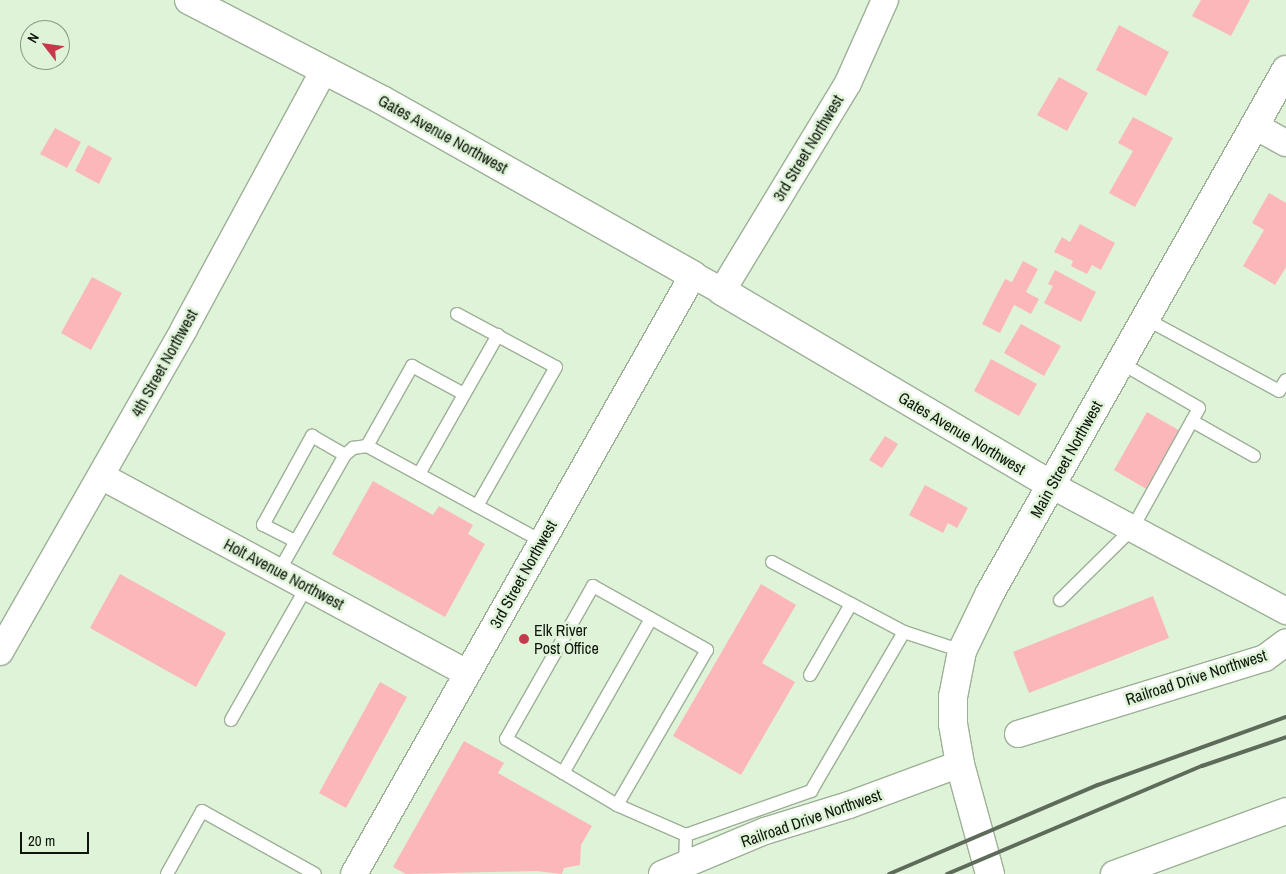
<!DOCTYPE html>
<html>
<head>
<meta charset="utf-8">
<style>
  body { margin:0 }
  #map { position:relative; width:1286px; height:874px; overflow:hidden; background:#dff3d8; font-family:"Archivo Narrow",sans-serif }
  div>[style] { position:absolute }
  .building>* { inset:0; background:#fbb7b9 }
  .roads { filter:drop-shadow(1px 0 #9db097) drop-shadow(-1px 0 #9db097) drop-shadow(0 1px #9db097) drop-shadow(0 -1px #9db097) }
  .lane>* { height:12px; margin:-6px; padding:0 6px; transform-origin:6px; border-radius:6px; background:#fff }
  .street>* { height:26px; margin:-13px; padding:0 13px; transform-origin:13px; border-radius:13px; background:#fff }
  .secondary>* { height:28px; margin:-14px; padding:0 14px; transform-origin:14px; border-radius:14px; background:#fff }
  .rail>* { height:4px; margin:-2px; padding:0 2px; transform-origin:2px; border-radius:2px; background:#5f6b5a }
  .dots>* { width:14px; height:14px; translate:-50% -50%; box-sizing:border-box; border:2px solid #dff3d8; border-radius:50% }
  span { translate:-50% -50%; white-space:nowrap; text-align:center; line-height:1.15; -webkit-text-stroke:5px #dff3d8; paint-order:stroke }
  .street-label { font-size:16px; color:#0e150b }
  .poi-label { font-size:16px; color:#0e150b }
  .left { translate:0 -50%; text-align:left }
  .north { position:absolute; left:20px; top:20px; width:50px; height:50px; box-sizing:border-box; background:#dff3d8; border:1px solid #8b9a86; border-radius:50%; rotate:300deg; font-size:14px; font-weight:700; line-height:20px; text-align:center; color:#0e150b }
  .north::after { content:''; display:block; margin:auto; width:18px; height:22px; background:#c8384d; clip-path:polygon(50% 0,100% 100%,50% 72%,0 100%) }
  .scale { position:absolute; left:20px; top:832px; width:69px; height:22px; box-sizing:border-box; border:2px solid #0e150b; border-top:0; padding-left:6px; font-size:15px; line-height:18px; white-space:nowrap; color:#0e150b; -webkit-text-stroke:4px #dff3d8; paint-order:stroke }
</style>
</head>
<body>
<div id="map">
  <div class="building">
    <i style="clip-path:polygon(1201px 0,1250px 0,1231px 36px,1192px 16px)"></i>
    <i style="clip-path:polygon(1119px 25px,1169px 52px,1146px 96px,1096px 70px)"></i>
    <i style="clip-path:polygon(1059px 77px,1088px 93px,1067px 131px,1037px 115px)"></i>
    <i style="clip-path:polygon(1133px 117px,1173px 138px,1135px 207px,1109px 193px,1133px 151px,1118px 143px)"></i>
    <i style="clip-path:polygon(55px 128px,81px 142px,67px 168px,40px 154px)"></i>
    <i style="clip-path:polygon(88px 145px,112px 158px,99px 184px,75px 171px)"></i>
    <i style="clip-path:polygon(1269px 193px,1286px 203px,1286px 267px,1275px 285px,1243px 266px,1264px 230px,1252px 223px)"></i>
    <i style="clip-path:polygon(1080px 224px,1115px 243px,1101px 270px,1092px 265px,1087px 274px,1071px 266px,1073px 261px,1054px 252px,1062px 237px,1070px 242px)"></i>
    <i style="clip-path:polygon(1023px 261px,1038px 269px,1026px 292px,1039px 299px,1031px 314px,1014px 305px,1000px 333px,982px 324px,1005px 279px,1012px 282px)"></i>
    <i style="clip-path:polygon(1055px 270px,1096px 292px,1081px 322px,1044px 303px,1053px 286px,1048px 284px)"></i>
    <i style="clip-path:polygon(92px 277px,122px 293px,91px 350px,61px 333px)"></i>
    <i style="clip-path:polygon(1021px 324px,1061px 346px,1044px 376px,1004px 353px)"></i>
    <i style="clip-path:polygon(991px 359px,1037px 384px,1019px 416px,974px 391px)"></i>
    <i style="clip-path:polygon(1147px 412px,1182px 432px,1148px 490px,1114px 470px)"></i>
    <i style="clip-path:polygon(885px 436px,898px 444px,882px 468px,869px 460px)"></i>
    <i style="clip-path:polygon(373px 481px,433px 515px,439px 506px,473px 525px,468px 534px,485px 544px,445px 617px,332px 554px)"></i>
    <i style="clip-path:polygon(925px 485px,968px 508px,957px 528px,948px 523px,943px 533px,909px 515px)"></i>
    <i style="clip-path:polygon(120px 574px,226px 633px,196px 687px,90px 628px)"></i>
    <i style="clip-path:polygon(761px 584px,796px 605px,762px 663px,795px 682px,741px 775px,673px 736px)"></i>
    <i style="clip-path:polygon(1153px 596px,1169px 638px,1029px 693px,1013px 652px)"></i>
    <i style="clip-path:polygon(380px 682px,407px 697px,346px 808px,319px 793px)"></i>
    <i style="clip-path:polygon(464px 741px,504px 763px,498px 773px,592px 826px,581px 845px,580px 865px,564px 868px,562px 874px,536px 871px,406px 874px,393px 867px)"></i>
  </div>
  <div class="roads">
    <div class="lane">
      <i style="left:457px;top:314px;width:112px;rotate:28.2deg"></i>
      <i style="left:556px;top:367px;width:160px;rotate:119.6deg"></i>
      <i style="left:1146px;top:319px;width:151px;rotate:28.4deg"></i>
      <i style="left:1279px;top:391px;width:13px;rotate:-58deg"></i>
      <i style="left:1192px;top:421px;width:71px;rotate:29.4deg"></i>
      <i style="left:367px;top:446px;width:92px;rotate:-60.6deg"></i>
      <i style="left:412px;top:366px;width:59px;rotate:28.3deg"></i>
      <i style="left:419px;top:474px;width:160px;rotate:-60.4deg"></i>
      <i style="left:295px;top:541px;width:36px;rotate:-153deg"></i>
      <i style="left:263px;top:525px;width:102px;rotate:-61.2deg"></i>
      <i style="left:312px;top:436px;width:38px;rotate:30deg"></i>
      <i style="left:772px;top:562px;width:149px;rotate:27.9deg"></i>
      <i style="left:904px;top:632px;width:61px;rotate:18.1deg"></i>
      <i style="left:279px;top:571px;width:133px;rotate:-60.4deg"></i>
      <i style="left:345px;top:455px;width:11px;rotate:-41deg"></i>
      <i style="left:353px;top:448px;width:14px;rotate:-8deg"></i>
      <i style="left:367px;top:446px;width:198px;rotate:28.6deg"></i>
      <i style="left:1060px;top:600px;width:101px;rotate:-44.6deg"></i>
      <i style="left:1132px;top:529px;width:138px;rotate:-61deg"></i>
      <i style="left:1199px;top:408px;width:90px;rotate:-150deg"></i>
      <i style="left:810px;top:675px;width:82px;rotate:-60deg"></i>
      <i style="left:231px;top:720px;width:154px;rotate:-60.4deg"></i>
      <i style="left:563px;top:773px;width:177px;rotate:-60.3deg"></i>
      <i style="left:617px;top:805px;width:179px;rotate:-59.9deg"></i>
      <i style="left:707px;top:650px;width:131px;rotate:-150.7deg"></i>
      <i style="left:593px;top:586px;width:176px;rotate:119.6deg"></i>
      <i style="left:506px;top:739px;width:129px;rotate:30.7deg"></i>
      <i style="left:617px;top:805px;width:75px;rotate:23.5deg"></i>
      <i style="left:685px;top:864px;width:29px;rotate:-88deg"></i>
      <i style="left:686px;top:835px;width:133px;rotate:-19.4deg"></i>
      <i style="left:811px;top:791px;width:184px;rotate:-59.7deg"></i>
      <i style="left:167px;top:874px;width:72px;rotate:-60.9deg"></i>
      <i style="left:202px;top:811px;width:129px;rotate:29.1deg"></i>
    </div>
    <div class="street">
      <i style="left:1255px;top:126px;width:35px;rotate:29deg"></i>
      <i style="left:101px;top:476px;width:416px;rotate:28.3deg"></i>
      <i style="left:1051px;top:485px;width:267px;rotate:28.2deg"></i>
      <i style="left:0;top:652px;width:372px;rotate:-60.3deg"></i>
      <i style="left:184px;top:329px;width:292px;rotate:-61.6deg"></i>
      <i style="left:1018px;top:734px;width:258px;rotate:-17.1deg"></i>
      <i style="left:1265px;top:658px;width:26px;rotate:-37deg"></i>
      <i style="left:354px;top:874px;width:688px;rotate:-60.49deg"></i>
      <i style="left:693px;top:275px;width:33px;rotate:29deg"></i>
      <i style="left:722px;top:291px;width:243px;rotate:-58.8deg"></i>
      <i style="left:848px;top:83px;width:91px;rotate:-66deg"></i>
      <i style="left:662px;top:874px;width:112px;rotate:-22.7deg"></i>
      <i style="left:765px;top:831px;width:88px;rotate:-17.2deg"></i>
      <i style="left:849px;top:805px;width:118px;rotate:-20.3deg"></i>
      <i style="left:1114px;top:874px;width:183px;rotate:-20.1deg"></i>
    </div>
    <div class="secondary">
      <i style="left:189px;top:0;width:217px;rotate:27.4deg"></i>
      <i style="left:382px;top:100px;width:357px;rotate:29.4deg"></i>
      <i style="left:722px;top:291px;width:382px;rotate:30.5deg"></i>
      <i style="left:990px;top:874px;width:114px;rotate:-105.3deg"></i>
      <i style="left:960px;top:764px;width:41px;rotate:-99.9deg"></i>
      <i style="left:953px;top:724px;width:27px;rotate:-90deg"></i>
      <i style="left:953px;top:697px;width:47px;rotate:-78.9deg"></i>
      <i style="left:962px;top:651px;width:64px;rotate:-64.2deg"></i>
      <i style="left:990px;top:593px;width:601px;rotate:-60.49deg"></i>
    </div>
  </div>
  <div class="rail">
    <i style="left:889px;top:874px;width:227px;rotate:-23.1deg"></i>
    <i style="left:1098px;top:785px;width:200px;rotate:-19.9deg"></i>
    <i style="left:947px;top:874px;width:277px;rotate:-23deg"></i>
    <i style="left:1202px;top:766px;width:89px;rotate:-19deg"></i>
  </div>
  <div class="dots">
    <i style="left:524px;top:639px;background:#c8384d"></i>
  </div>
  <div class="street-label">
    <span style="left:443px;top:134px;rotate:29deg">Gates Avenue Northwest</span>
    <span style="left:808px;top:148px;rotate:-59deg">3rd Street Northwest</span>
    <span style="left:164px;top:363px;rotate:-61deg">4th Street Northwest</span>
    <span style="left:962px;top:433px;rotate:31deg">Gates Avenue Northwest</span>
    <span style="left:1066px;top:459px;rotate:-61deg">Main Street Northwest</span>
    <span style="left:284px;top:574px;rotate:28deg">Holt Avenue Northwest</span>
    <span style="left:523px;top:574px;rotate:-61deg">3rd Street Northwest</span>
    <span style="left:1196px;top:677px;rotate:-18deg">Railroad Drive Northwest</span>
    <span style="left:811px;top:818px;rotate:-19deg">Railroad Drive Northwest</span>
  </div>
  <div class="poi-label">
    <span class="left" style="left:534px;top:639px">Elk River<br>Post Office</span>
  </div>
  <div class="north">N</div>
  <div class="scale">20 m</div>
</div>
</body>
</html>
